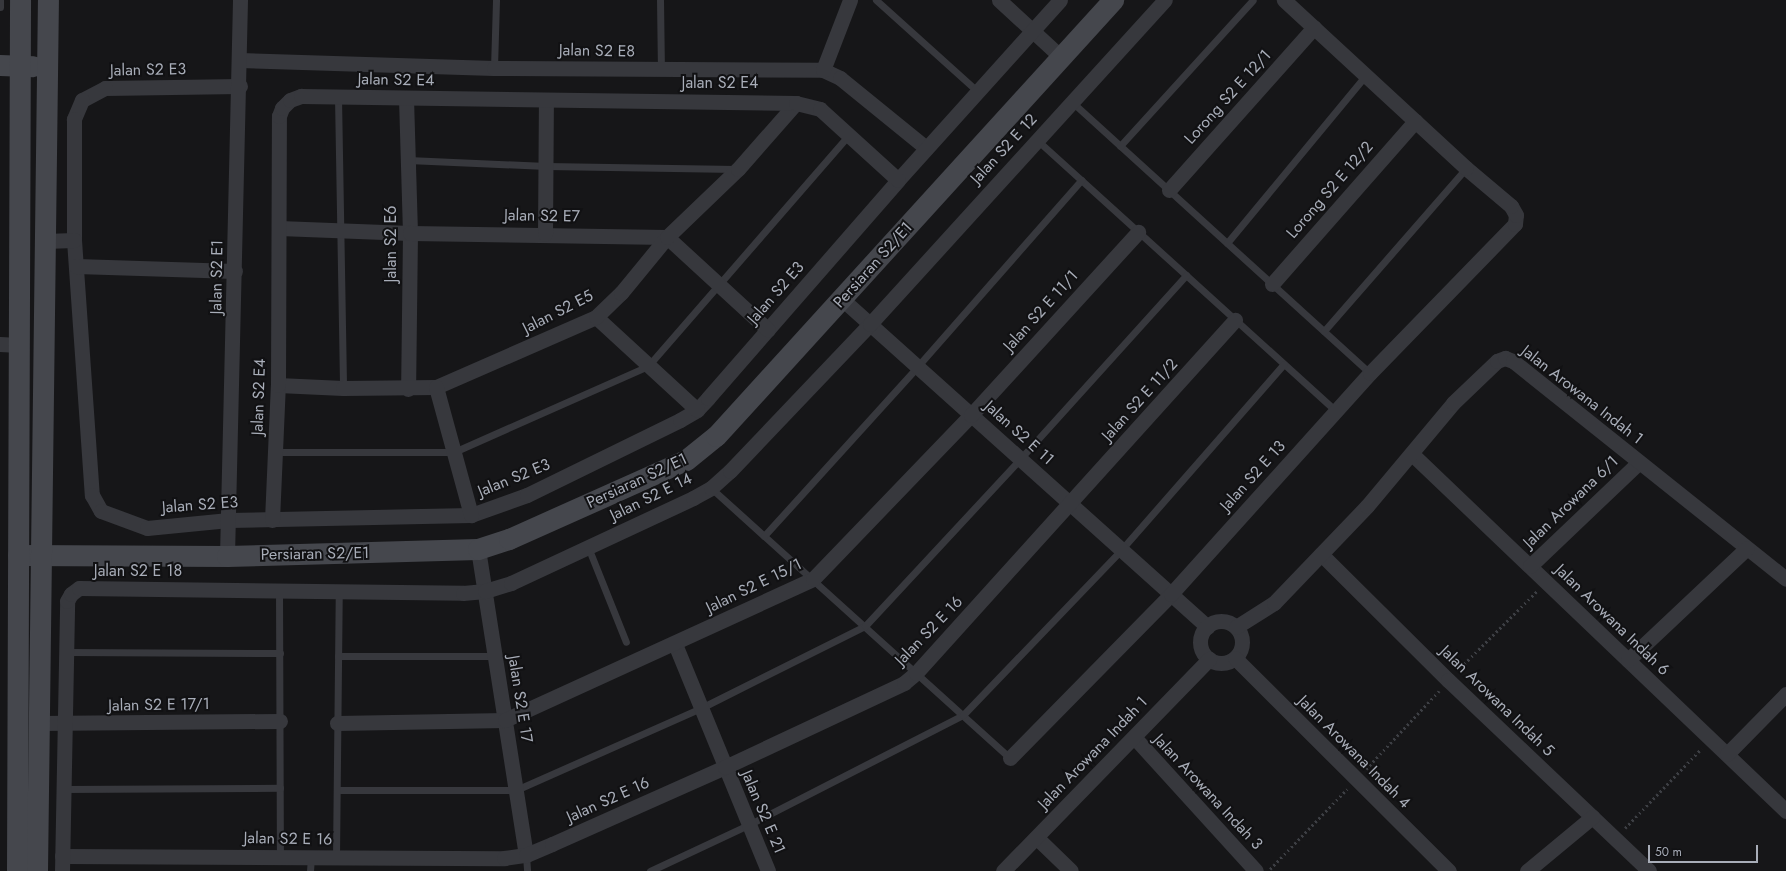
<!DOCTYPE html>
<html>
<head>
<meta charset="utf-8">
<style>
  body { margin:0 }
  #map { position:relative; width:1786px; height:871px; overflow:hidden; background:#161618; font-family:Jost,sans-serif }
  div>[style] { position:absolute }
  .path>* { height:2.5px; margin-top:-1.25px; transform-origin:0; background:repeating-linear-gradient(90deg,#3d3f44 0 2px,transparent 0 5px) }
  .lane>* { height:7px; margin:-3.5px; padding:0 3.5px; transform-origin:3.5px; border-radius:3.5px; background:#37383d }
  .street>* { height:15px; margin:-7.5px; padding:0 7.5px; transform-origin:7.5px; border-radius:7.5px; background:#37383d }
  .street>.ring { margin:-7.5px; padding:0; box-sizing:content-box; background:none; border:15px solid #37383d; border-radius:50% }
  .secondary>* { height:21px; margin:-10.5px; padding:0 10.5px; transform-origin:10.5px; border-radius:10.5px; background:#45474d }
  span { translate:-50% -50%; white-space:nowrap; text-align:center; line-height:1.15; -webkit-text-stroke:4px #111113; paint-order:stroke }
  .street-label { font-size:16px; color:#a8adb8 }
  .scale { position:absolute; left:1648px; top:845px; width:110px; height:18px; box-sizing:border-box; border:2px solid #a8adb8; border-top:0; padding-left:5px; font-size:12px; line-height:14px; white-space:nowrap; color:#a8adb8; -webkit-text-stroke:3px #111113; paint-order:stroke }
</style>
</head>
<body>
<div id="map">
  <div class="path">
    <i style="left:1457px;top:671px;width:113px;rotate:-45deg"></i>
    <i style="left:1366px;top:769px;width:107px;rotate:-46.9deg"></i>
    <i style="left:1625px;top:828px;width:110px;rotate:-46.1deg"></i>
    <i style="left:1270px;top:869px;width:111px;rotate:-46.1deg"></i>
  </div>
  <div class="lane">
    <i style="left:660px;top:0;width:70px;rotate:89.2deg"></i>
    <i style="left:876px;top:0;width:136px;rotate:42deg"></i>
    <i style="left:0;top:7px;width:7px;rotate:-90deg"></i>
    <i style="left:494px;top:68px;width:68px;rotate:-88.3deg"></i>
    <i style="left:338px;top:97px;width:291px;rotate:89deg"></i>
    <i style="left:1072px;top:102px;width:403px;rotate:42.3deg"></i>
    <i style="left:1037px;top:140px;width:404px;rotate:42.2deg"></i>
    <i style="left:1120px;top:146px;width:197px;rotate:-47.7deg"></i>
    <i style="left:408px;top:160px;width:138px;rotate:2.5deg"></i>
    <i style="left:546px;top:166px;width:190px;rotate:0.9deg"></i>
    <i style="left:1227px;top:243px;width:217px;rotate:-50.4deg"></i>
    <i style="left:1324px;top:331px;width:216px;rotate:-48.9deg"></i>
    <i style="left:275px;top:452px;width:179px"></i>
    <i style="left:454px;top:452px;width:212px;rotate:-23.9deg"></i>
    <i style="left:648px;top:366px;width:306px;rotate:-49deg"></i>
    <i style="left:711px;top:488px;width:403px;rotate:42.1deg"></i>
    <i style="left:764px;top:536px;width:228px;rotate:-47.8deg"></i>
    <i style="left:917px;top:367px;width:249px;rotate:-48.7deg"></i>
    <i style="left:588px;top:547px;width:102px;rotate:68.2deg"></i>
    <i style="left:279px;top:590px;width:265px;rotate:89.8deg"></i>
    <i style="left:67px;top:652px;width:213px;rotate:0.3deg"></i>
    <i style="left:338px;top:656px;width:157px"></i>
    <i style="left:63px;top:789px;width:217px;rotate:-0.3deg"></i>
    <i style="left:337px;top:790px;width:179px"></i>
    <i style="left:516px;top:790px;width:202px;rotate:-23.9deg"></i>
    <i style="left:701px;top:708px;width:183px;rotate:-26.6deg"></i>
    <i style="left:865px;top:626px;width:228px;rotate:-47.1deg"></i>
    <i style="left:1020px;top:459px;width:248px;rotate:-47.9deg"></i>
    <i style="left:526px;top:855px;width:16px;rotate:86deg"></i>
    <i style="left:336px;top:857px;width:266px;rotate:-89.4deg"></i>
    <i style="left:310px;top:871px;width:14px;rotate:-86deg"></i>
    <i style="left:650px;top:871px;width:108px;rotate:-25.1deg"></i>
    <i style="left:748px;top:825px;width:242px;rotate:-27.1deg"></i>
    <i style="left:963px;top:715px;width:228px;rotate:-46.2deg"></i>
    <i style="left:1121px;top:550px;width:247px;rotate:-48.8deg"></i>
  </div>
  <div class="street">
    <i style="left:999px;top:0;width:83px;rotate:42.6deg"></i>
    <i style="left:240px;top:60px;width:254px;rotate:1.8deg"></i>
    <i style="left:494px;top:68px;width:329px;rotate:0.3deg"></i>
    <i style="left:823px;top:70px;width:19px;rotate:25deg"></i>
    <i style="left:840px;top:78px;width:111px;rotate:39.1deg"></i>
    <i style="left:823px;top:70px;width:75px;rotate:-68.9deg"></i>
    <i style="left:240px;top:86px;width:135px;rotate:179.2deg"></i>
    <i style="left:105px;top:88px;width:26px;rotate:152deg"></i>
    <i style="left:82px;top:100px;width:21px;rotate:113deg"></i>
    <i style="left:74px;top:119px;width:121px;rotate:90deg"></i>
    <i style="left:74px;top:240px;width:256px;rotate:86deg"></i>
    <i style="left:92px;top:495px;width:18px;rotate:61deg"></i>
    <i style="left:101px;top:511px;width:49px;rotate:20.3deg"></i>
    <i style="left:147px;top:528px;width:82px;rotate:-5.6deg"></i>
    <i style="left:229px;top:520px;width:242px;rotate:-1.2deg"></i>
    <i style="left:471px;top:515px;width:59px;rotate:-19.7deg"></i>
    <i style="left:527px;top:495px;width:170px;rotate:-26.1deg"></i>
    <i style="left:680px;top:420px;width:20px;rotate:-30deg"></i>
    <i style="left:697px;top:410px;width:16px;rotate:-47deg"></i>
    <i style="left:708px;top:398px;width:289px;rotate:-48.9deg"></i>
    <i style="left:898px;top:180px;width:242px;rotate:-48deg"></i>
    <i style="left:406px;top:98px;width:135px;rotate:88.3deg"></i>
    <i style="left:410px;top:233px;width:156px;rotate:90.7deg"></i>
    <i style="left:1169px;top:190px;width:218px;rotate:-48.3deg"></i>
    <i style="left:279px;top:228px;width:131px;rotate:2.2deg"></i>
    <i style="left:410px;top:233px;width:257px;rotate:0.9deg"></i>
    <i style="left:667px;top:237px;width:137px;rotate:42.6deg"></i>
    <i style="left:545px;top:234px;width:134px;rotate:-89.6deg"></i>
    <i style="left:45px;top:241px;width:29px;rotate:-2deg"></i>
    <i style="left:76px;top:266px;width:159px;rotate:1.8deg"></i>
    <i style="left:1272px;top:284px;width:217px;rotate:-48.7deg"></i>
    <i style="left:842px;top:299px;width:491px;rotate:41.9deg"></i>
    <i style="left:596px;top:317px;width:137px;rotate:42.6deg"></i>
    <i style="left:0;top:344px;width:19px;rotate:3deg"></i>
    <i style="left:278px;top:385px;width:65px;rotate:2.6deg"></i>
    <i style="left:343px;top:388px;width:93px;rotate:-0.6deg"></i>
    <i style="left:436px;top:387px;width:175px;rotate:-23.6deg"></i>
    <i style="left:596px;top:317px;width:35px;rotate:-44deg"></i>
    <i style="left:621px;top:293px;width:72px;rotate:-50.6deg"></i>
    <i style="left:667px;top:237px;width:98px;rotate:-43.8deg"></i>
    <i style="left:738px;top:169px;width:88px;rotate:-48.7deg"></i>
    <i style="left:436px;top:387px;width:133px;rotate:74.7deg"></i>
    <i style="left:1412px;top:454px;width:517px;rotate:43.67deg"></i>
    <i style="left:272px;top:520px;width:135px;rotate:-87.5deg"></i>
    <i style="left:278px;top:385px;width:269px;rotate:-89.8deg"></i>
    <i style="left:279px;top:116px;width:9px;rotate:-69deg"></i>
    <i style="left:282px;top:108px;width:11px;rotate:-45deg"></i>
    <i style="left:290px;top:100px;width:12px;rotate:-20deg"></i>
    <i style="left:301px;top:96px;width:495px;rotate:0.8deg"></i>
    <i style="left:796px;top:103px;width:25px;rotate:14deg"></i>
    <i style="left:820px;top:109px;width:105px;rotate:42.3deg"></i>
    <i style="left:478px;top:549px;width:310px;rotate:81.1deg"></i>
    <i style="left:1321px;top:554px;width:179px;rotate:44.8deg"></i>
    <i style="left:1448px;top:680px;width:277px;rotate:43.5deg"></i>
    <i style="left:227px;top:556px;width:556px;rotate:-88.66deg"></i>
    <i style="left:1530px;top:566px;width:149px;rotate:-43.6deg"></i>
    <i class="ring" style="left:1200px;top:621px;width:27px;height:27px"></i>
    <i style="left:1236px;top:627px;width:45px;rotate:-32.3deg"></i>
    <i style="left:1274px;top:603px;width:134px;rotate:-46.2deg"></i>
    <i style="left:1367px;top:506px;width:134px;rotate:-50.1deg"></i>
    <i style="left:1453px;top:403px;width:61px;rotate:-43.7deg"></i>
    <i style="left:1497px;top:361px;width:9px;rotate:-21deg"></i>
    <i style="left:1505px;top:358px;width:9px;rotate:21deg"></i>
    <i style="left:1513px;top:361px;width:349px;rotate:38.6deg"></i>
    <i style="left:675px;top:644px;width:245px;rotate:67.7deg"></i>
    <i style="left:1235px;top:658px;width:302px;rotate:44.9deg"></i>
    <i style="left:1628px;top:660px;width:163px;rotate:-43.3deg"></i>
    <i style="left:39px;top:723px;width:241px;rotate:-0.5deg"></i>
    <i style="left:337px;top:723px;width:168px;rotate:-1deg"></i>
    <i style="left:505px;top:720px;width:339px;rotate:-24.6deg"></i>
    <i style="left:813px;top:579px;width:228px;rotate:-46.1deg"></i>
    <i style="left:971px;top:415px;width:248px;rotate:-47.6deg"></i>
    <i style="left:1134px;top:737px;width:181px;rotate:47.7deg"></i>
    <i style="left:1727px;top:754px;width:84px;rotate:-45.5deg"></i>
    <i style="left:1010px;top:758px;width:230px;rotate:-45.5deg"></i>
    <i style="left:1171px;top:594px;width:297px;rotate:-48deg"></i>
    <i style="left:1370px;top:373px;width:208px;rotate:-45.8deg"></i>
    <i style="left:1515px;top:224px;width:9px;rotate:-84deg"></i>
    <i style="left:1516px;top:215px;width:10px;rotate:-119deg"></i>
    <i style="left:1511px;top:206px;width:59px;rotate:-139.8deg"></i>
    <i style="left:1466px;top:168px;width:248px;rotate:-137.3deg"></i>
    <i style="left:1037px;top:838px;width:47px;rotate:44.1deg"></i>
    <i style="left:62px;top:856px;width:442px;rotate:0.3deg"></i>
    <i style="left:504px;top:858px;width:22px;rotate:-8deg"></i>
    <i style="left:526px;top:855px;width:28px;rotate:-23deg"></i>
    <i style="left:552px;top:844px;width:189px;rotate:-24deg"></i>
    <i style="left:725px;top:767px;width:198px;rotate:-25.1deg"></i>
    <i style="left:904px;top:683px;width:16px;rotate:-40deg"></i>
    <i style="left:916px;top:673px;width:476px;rotate:-47.9deg"></i>
    <i style="left:62px;top:871px;width:270px;rotate:-88.9deg"></i>
    <i style="left:67px;top:601px;width:8px;rotate:-60deg"></i>
    <i style="left:71px;top:594px;width:10px;rotate:-37deg"></i>
    <i style="left:79px;top:588px;width:384px;rotate:0.7deg"></i>
    <i style="left:463px;top:593px;width:22px;rotate:-5deg"></i>
    <i style="left:485px;top:591px;width:27px;rotate:-17deg"></i>
    <i style="left:511px;top:583px;width:201px;rotate:-25deg"></i>
    <i style="left:693px;top:498px;width:21px;rotate:-29deg"></i>
    <i style="left:711px;top:488px;width:25px;rotate:-42deg"></i>
    <i style="left:730px;top:471px;width:203px;rotate:-46.4deg"></i>
    <i style="left:870px;top:324px;width:438px;rotate:-47.7deg"></i>
    <i style="left:1003px;top:871px;width:296px;rotate:-45.8deg"></i>
    <i style="left:1527px;top:871px;width:85px;rotate:-39.7deg"></i>
  </div>
  <div class="secondary">
    <i style="left:0;top:65px;width:33px;rotate:2deg"></i>
    <i style="left:18px;top:555px;width:209px;rotate:0.3deg"></i>
    <i style="left:227px;top:556px;width:251px;rotate:-1.6deg"></i>
    <i style="left:478px;top:549px;width:33px;rotate:-18deg"></i>
    <i style="left:509px;top:539px;width:194px;rotate:-24.1deg"></i>
    <i style="left:686px;top:460px;width:38px;rotate:-39deg"></i>
    <i style="left:716px;top:436px;width:590px;rotate:-47.68deg"></i>
    <i style="left:17px;top:871px;width:871px;rotate:-89.8deg"></i>
    <i style="left:37px;top:871px;width:871px;rotate:-89.28deg"></i>
  </div>
  <div class="street-label">
    <span style="left:597px;top:51px;rotate:1deg">Jalan S2 E8</span>
    <span style="left:148px;top:70px;rotate:-1deg">Jalan S2 E3</span>
    <span style="left:396px;top:80px;rotate:1deg">Jalan S2 E4</span>
    <span style="left:720px;top:83px">Jalan S2 E4</span>
    <span style="left:1228px;top:97px;rotate:-48deg">Lorong S2 E 12/1</span>
    <span style="left:1004px;top:149px;rotate:-47deg">Jalan S2 E 12</span>
    <span style="left:1330px;top:190px;rotate:-49deg">Lorong S2 E 12/2</span>
    <span style="left:542px;top:216px;rotate:1deg">Jalan S2 E7</span>
    <span style="left:391px;top:244px;rotate:-90deg">Jalan S2 E6</span>
    <span style="left:873px;top:265px;rotate:-48deg">Persiaran S2/E1</span>
    <span style="left:217px;top:277px;rotate:-89deg">Jalan S2 E1</span>
    <span style="left:776px;top:293px;rotate:-49deg">Jalan S2 E3</span>
    <span style="left:1041px;top:311px;rotate:-48deg">Jalan S2 E 11/1</span>
    <span style="left:558px;top:312px;rotate:-27deg">Jalan S2 E5</span>
    <span style="left:1582px;top:395px;rotate:38deg">Jalan Arowana Indah 1</span>
    <span style="left:259px;top:397px;rotate:-88deg">Jalan S2 E4</span>
    <span style="left:1140px;top:400px;rotate:-48deg">Jalan S2 E 11/2</span>
    <span style="left:1019px;top:433px;rotate:42deg">Jalan S2 E 11</span>
    <span style="left:1253px;top:476px;rotate:-48deg">Jalan S2 E 13</span>
    <span style="left:514px;top:478px;rotate:-22deg">Jalan S2 E3</span>
    <span style="left:637px;top:481px;rotate:-25deg">Persiaran S2/E1</span>
    <span style="left:651px;top:497px;rotate:-26deg">Jalan S2 E 14</span>
    <span style="left:1571px;top:502px;rotate:-44deg">Jalan Arowana 6/1</span>
    <span style="left:200px;top:505px;rotate:-4deg">Jalan S2 E3</span>
    <span style="left:315px;top:554px;rotate:-1deg">Persiaran S2/E1</span>
    <span style="left:138px;top:571px">Jalan S2 E 18</span>
    <span style="left:754px;top:586px;rotate:-26deg">Jalan S2 E 15/1</span>
    <span style="left:1612px;top:620px;rotate:44deg">Jalan Arowana Indah 6</span>
    <span style="left:929px;top:631px;rotate:-46deg">Jalan S2 E 16</span>
    <span style="left:520px;top:699px;rotate:81deg">Jalan S2 E 17</span>
    <span style="left:1497px;top:701px;rotate:44deg">Jalan Arowana Indah 5</span>
    <span style="left:159px;top:705px;rotate:-1deg">Jalan S2 E 17/1</span>
    <span style="left:1354px;top:752px;rotate:45deg">Jalan Arowana Indah 4</span>
    <span style="left:1093px;top:753px;rotate:-46deg">Jalan Arowana Indah 1</span>
    <span style="left:1208px;top:792px;rotate:47deg">Jalan Arowana Indah 3</span>
    <span style="left:608px;top:800px;rotate:-24deg">Jalan S2 E 16</span>
    <span style="left:763px;top:812px;rotate:67deg">Jalan S2 E 21</span>
    <span style="left:288px;top:839px;rotate:1deg">Jalan S2 E 16</span>
  </div>
  <div class="scale">50 m</div>
</div>
</body>
</html>
